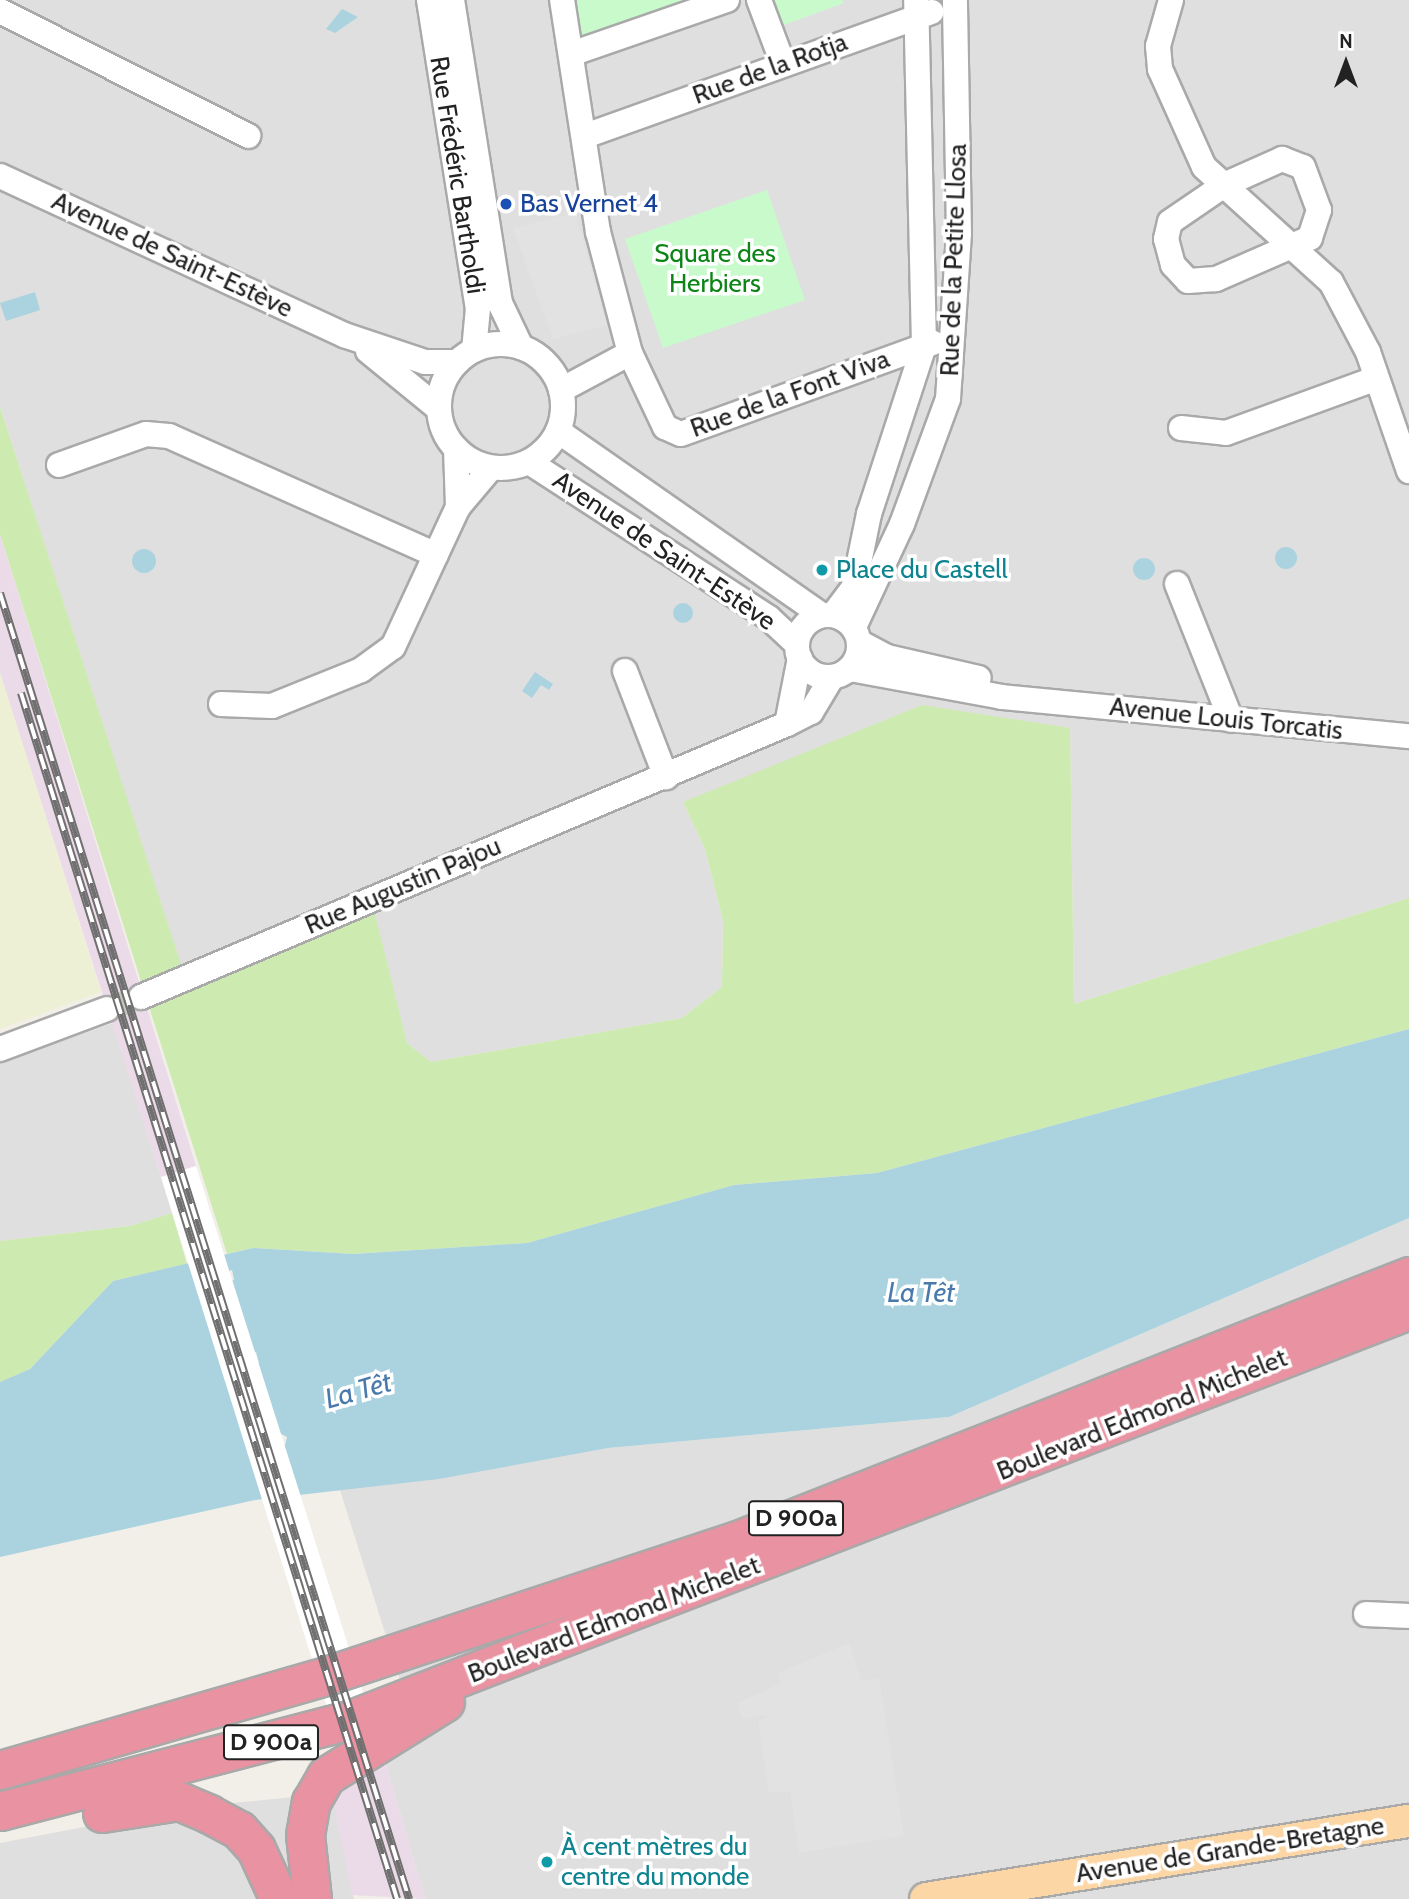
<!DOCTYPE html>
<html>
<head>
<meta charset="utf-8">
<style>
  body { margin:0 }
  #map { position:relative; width:1409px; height:1899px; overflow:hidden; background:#f2efe9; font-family:Cabin,sans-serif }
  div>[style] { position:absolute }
  .residential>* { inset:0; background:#e0dfdf }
  .industrial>* { inset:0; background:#ebdbe8 }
  .farmland>* { inset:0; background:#eef0d5 }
  .grass>* { inset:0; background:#cdebb0 }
  .park>* { inset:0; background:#c8facc }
  .parking>* { inset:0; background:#e2e2e2 }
  .water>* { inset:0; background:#aad3df }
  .round { border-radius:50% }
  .pier>* { inset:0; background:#fff }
  .minor-tunnel>* { height:24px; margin-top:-12px; transform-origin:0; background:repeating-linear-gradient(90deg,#c8c6c1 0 24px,transparent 0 36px) }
  .roads { filter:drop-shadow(2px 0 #a9a9a9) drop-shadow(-2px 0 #a9a9a9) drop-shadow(0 2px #a9a9a9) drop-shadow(0 -2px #a9a9a9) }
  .minor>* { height:24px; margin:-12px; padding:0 12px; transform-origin:12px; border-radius:12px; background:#fff }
  .minor>.ring { margin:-12px; padding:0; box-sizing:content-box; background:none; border:24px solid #fff; border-radius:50% }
  .major>* { height:32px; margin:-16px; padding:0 16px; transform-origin:16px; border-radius:16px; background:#fcd6a4 }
  .highway>* { height:37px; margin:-18.5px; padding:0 18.5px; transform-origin:18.5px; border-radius:18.5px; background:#e892a2 }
  .rail>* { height:8px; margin-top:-4px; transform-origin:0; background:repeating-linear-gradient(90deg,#fff 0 16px,#707070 0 32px); box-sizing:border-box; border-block:2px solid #707070 }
  .dots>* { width:19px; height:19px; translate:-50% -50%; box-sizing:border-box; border:4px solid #fff; border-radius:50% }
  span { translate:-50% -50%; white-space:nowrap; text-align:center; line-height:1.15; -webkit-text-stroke:7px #fff; paint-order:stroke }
  .shield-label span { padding:2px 5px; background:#fff; border:2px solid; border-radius:5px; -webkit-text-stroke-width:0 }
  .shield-label { font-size:24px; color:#222; font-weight:700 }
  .street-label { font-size:26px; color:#222 }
  .transit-label { font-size:26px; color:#164399 }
  .left { translate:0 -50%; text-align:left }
  .park-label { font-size:26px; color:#0c8416 }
  .culture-label { font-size:26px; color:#0d838f }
  .water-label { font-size:28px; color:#4a7aab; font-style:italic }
  .north { position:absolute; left:1311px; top:28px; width:70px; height:70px; -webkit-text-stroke:5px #fff; paint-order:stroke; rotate:0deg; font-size:19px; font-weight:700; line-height:28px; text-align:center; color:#222 }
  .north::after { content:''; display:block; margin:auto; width:24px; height:32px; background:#222; clip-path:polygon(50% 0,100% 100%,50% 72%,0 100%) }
</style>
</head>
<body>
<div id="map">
  <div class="residential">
    <i style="clip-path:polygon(0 0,1409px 0,1409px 898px,1074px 1004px,1070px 728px,683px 802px,705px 849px,723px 921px,722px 987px,682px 1018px,431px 1062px,407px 1043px,374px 915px,188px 989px,0 407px)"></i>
    <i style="clip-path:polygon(113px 1023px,172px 1213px,130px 1226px,0 1241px,0 1063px)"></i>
    <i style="clip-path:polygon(1409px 1218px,1409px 1899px,425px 1899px,386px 1765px,416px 1731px,340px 1490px,608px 1448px,949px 1417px)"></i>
    <i style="clip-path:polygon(332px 1793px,354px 1899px,0 1899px,0 1843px,184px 1808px)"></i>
  </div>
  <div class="industrial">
    <i style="clip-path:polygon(0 534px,196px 1166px,161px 1177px,0 673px)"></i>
    <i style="clip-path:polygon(386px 1765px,425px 1899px,352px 1895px,332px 1793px,349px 1777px)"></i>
  </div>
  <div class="farmland">
    <i style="clip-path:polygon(0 673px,101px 992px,0 1029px)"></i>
  </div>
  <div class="grass">
    <i style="clip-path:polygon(0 407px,189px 989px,375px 914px,407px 1043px,431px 1062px,682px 1018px,722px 987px,723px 921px,705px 849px,683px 802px,922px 705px,1070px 728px,1074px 1004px,1409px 898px,1409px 1029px,877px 1173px,734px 1185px,527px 1243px,353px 1254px,253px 1248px,227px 1254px,0 534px)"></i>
    <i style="clip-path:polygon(172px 1213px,187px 1264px,113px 1281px,30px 1369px,0 1382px,0 1241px,130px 1226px)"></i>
  </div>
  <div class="park">
    <i style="clip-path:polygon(574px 0,695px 0,581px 38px)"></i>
    <i style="clip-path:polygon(767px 0,842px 0,844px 3px,781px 26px)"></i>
    <i style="clip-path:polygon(767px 190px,805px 300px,663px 348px,625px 239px)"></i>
  </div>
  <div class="parking">
    <i style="clip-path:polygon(575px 213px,607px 325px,553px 339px,513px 228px)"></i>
    <i style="clip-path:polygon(849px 1643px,862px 1681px,879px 1678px,904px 1836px,799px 1853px,790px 1791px,769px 1793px,758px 1721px,774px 1714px,742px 1719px,737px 1703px,782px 1683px,778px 1673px)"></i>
  </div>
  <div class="water">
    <i style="clip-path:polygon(342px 9px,358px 17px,335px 33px,326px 29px)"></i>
    <i style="clip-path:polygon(35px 292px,40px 310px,6px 321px,0 303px)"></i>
    <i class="round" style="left:1275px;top:547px;width:22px;height:22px"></i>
    <i class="round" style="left:132px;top:549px;width:24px;height:24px"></i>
    <i class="round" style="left:1133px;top:558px;width:22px;height:22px"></i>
    <i class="round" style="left:673px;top:603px;width:20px;height:20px"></i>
    <i style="clip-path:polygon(535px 672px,553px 684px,549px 690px,541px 685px,532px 698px,522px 691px)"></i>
    <i style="clip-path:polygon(evenodd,1409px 1029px,1409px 1218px,949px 1417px,608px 1448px,439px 1479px,255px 1500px,0 1557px,0 1382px,30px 1369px,113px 1281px,253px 1248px,353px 1254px,527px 1243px,734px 1185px,877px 1173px,1409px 1029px,232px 1270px,234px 1280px,200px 1290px,198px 1281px,232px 1270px,1409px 1029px,256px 1352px,259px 1363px,227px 1373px,224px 1361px,256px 1352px,1409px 1029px,281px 1434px,287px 1437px,285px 1445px,248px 1455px,247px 1448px,281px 1434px)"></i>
  </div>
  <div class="pier">
    <i style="clip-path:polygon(196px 1166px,386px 1765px,349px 1777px,161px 1177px)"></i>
  </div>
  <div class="minor-tunnel">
    <i style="left:107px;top:1009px;width:36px;rotate:-19deg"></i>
  </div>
  <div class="roads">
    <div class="minor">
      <i style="left:429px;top:0;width:312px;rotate:81deg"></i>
      <i style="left:478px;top:308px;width:42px;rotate:95.4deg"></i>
      <i style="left:452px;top:0;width:307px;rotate:81deg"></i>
      <i style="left:500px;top:303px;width:49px;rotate:64.5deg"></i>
      <i style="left:759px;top:0;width:68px;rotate:69.4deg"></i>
      <i style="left:1171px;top:0;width:48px;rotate:105.8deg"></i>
      <i style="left:1158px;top:46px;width:23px;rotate:85deg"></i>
      <i style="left:1160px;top:69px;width:107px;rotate:65.8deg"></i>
      <i style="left:1204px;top:167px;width:171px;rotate:42.2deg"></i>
      <i style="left:1331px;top:282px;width:79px;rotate:62.1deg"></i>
      <i style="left:1368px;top:352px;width:126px;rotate:71deg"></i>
      <i style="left:0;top:11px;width:278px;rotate:26.7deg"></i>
      <i style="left:571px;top:54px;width:165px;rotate:-19.1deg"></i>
      <i style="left:585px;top:136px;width:368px;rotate:-19.7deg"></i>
      <i style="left:1282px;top:159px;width:22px;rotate:21deg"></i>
      <i style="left:1303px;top:167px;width:46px;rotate:69.6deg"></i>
      <i style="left:1319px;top:210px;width:29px;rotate:108deg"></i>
      <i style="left:1310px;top:238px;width:103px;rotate:156.4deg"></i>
      <i style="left:1216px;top:279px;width:28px;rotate:176deg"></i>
      <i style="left:1188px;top:281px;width:22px;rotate:-133deg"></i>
      <i style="left:1173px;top:265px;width:27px;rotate:-105deg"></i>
      <i style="left:1166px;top:239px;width:17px;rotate:-77deg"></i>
      <i style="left:1170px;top:222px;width:65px;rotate:-34.4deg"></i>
      <i style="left:1224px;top:185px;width:64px;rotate:-24.1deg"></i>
      <i style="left:0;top:176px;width:379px;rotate:24.8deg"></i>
      <i style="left:344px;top:335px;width:85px;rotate:18.4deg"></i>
      <i style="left:425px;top:362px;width:32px"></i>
      <i class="ring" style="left:439px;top:344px;width:100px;height:100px"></i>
      <i style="left:368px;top:351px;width:90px;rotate:39.2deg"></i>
      <i style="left:630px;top:353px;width:82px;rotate:64.7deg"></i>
      <i style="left:665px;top:427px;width:17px;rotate:24deg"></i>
      <i style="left:681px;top:434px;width:268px;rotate:-19.9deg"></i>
      <i style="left:561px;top:390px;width:78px;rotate:-28.2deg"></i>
      <i style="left:630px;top:353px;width:125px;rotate:-104.8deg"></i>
      <i style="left:598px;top:232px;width:235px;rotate:-98.8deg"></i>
      <i style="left:1181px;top:428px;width:45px;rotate:6.3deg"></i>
      <i style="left:1226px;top:433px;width:158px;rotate:-20deg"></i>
      <i style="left:558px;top:431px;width:322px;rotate:34.9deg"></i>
      <i style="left:456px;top:449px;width:58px;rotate:88deg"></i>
      <i style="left:529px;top:462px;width:286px;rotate:33deg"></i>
      <i style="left:769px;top:618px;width:38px;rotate:43deg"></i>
      <i style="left:59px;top:465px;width:92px;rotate:-19.6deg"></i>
      <i style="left:146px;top:434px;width:23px;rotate:5deg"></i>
      <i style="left:169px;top:436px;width:292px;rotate:24deg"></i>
      <i style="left:1177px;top:584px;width:146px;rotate:68.3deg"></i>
      <i class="ring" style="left:797px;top:615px;width:38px;height:38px"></i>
      <i style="left:833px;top:615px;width:35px;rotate:-53deg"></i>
      <i style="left:854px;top:587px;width:75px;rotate:-78.4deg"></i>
      <i style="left:869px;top:514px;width:177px;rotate:-71.9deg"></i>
      <i style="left:924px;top:346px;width:346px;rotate:-91.3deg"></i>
      <i style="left:854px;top:627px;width:114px;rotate:-65deg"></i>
      <i style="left:902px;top:524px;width:133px;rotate:-69.8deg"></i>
      <i style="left:948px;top:399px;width:165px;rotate:-86.2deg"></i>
      <i style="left:959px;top:234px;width:234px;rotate:-91deg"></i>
      <i style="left:859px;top:642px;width:32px;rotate:28deg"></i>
      <i style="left:887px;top:657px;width:94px;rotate:12.9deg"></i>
      <i style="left:850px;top:669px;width:155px;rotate:10.4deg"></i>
      <i style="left:1002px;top:697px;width:409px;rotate:5.5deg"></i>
      <i style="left:625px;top:671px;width:114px;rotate:68.9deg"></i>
      <i style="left:221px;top:704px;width:51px;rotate:2.2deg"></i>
      <i style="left:272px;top:706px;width:96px;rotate:-22deg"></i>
      <i style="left:361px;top:670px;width:39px;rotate:-36deg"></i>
      <i style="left:393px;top:647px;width:154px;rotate:-65.1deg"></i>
      <i style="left:458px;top:507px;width:51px;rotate:-49.8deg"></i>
      <i style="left:787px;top:724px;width:67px;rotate:-78.9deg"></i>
      <i style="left:141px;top:997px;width:701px;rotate:-22.91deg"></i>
      <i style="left:787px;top:724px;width:27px;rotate:-27deg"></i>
      <i style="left:811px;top:712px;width:41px;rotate:-59deg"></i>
      <i style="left:0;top:1049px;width:114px;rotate:-20.5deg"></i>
      <i style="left:1366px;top:1614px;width:43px;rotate:2.7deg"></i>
    </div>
    <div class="major">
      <i style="left:926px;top:1899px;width:489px;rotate:-9.2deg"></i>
    </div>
    <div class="highway">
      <i style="left:0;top:1770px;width:349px;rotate:-16.1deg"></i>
      <i style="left:335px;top:1673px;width:421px;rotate:-18.3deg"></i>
      <i style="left:735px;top:1541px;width:724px;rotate:-21.46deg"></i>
      <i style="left:0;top:1811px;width:361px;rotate:-14.6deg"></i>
      <i style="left:349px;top:1720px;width:1137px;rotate:-21.15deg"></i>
      <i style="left:102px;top:1813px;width:78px;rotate:-8.9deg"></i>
      <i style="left:179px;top:1801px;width:33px;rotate:23deg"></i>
      <i style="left:209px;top:1814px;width:34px;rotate:28deg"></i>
      <i style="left:239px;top:1830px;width:25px;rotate:48deg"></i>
      <i style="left:256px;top:1849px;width:55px;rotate:65.3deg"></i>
      <i style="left:312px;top:1899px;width:64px;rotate:-96.2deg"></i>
      <i style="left:305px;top:1835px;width:34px;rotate:-80deg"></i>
      <i style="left:311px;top:1802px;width:30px;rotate:-60deg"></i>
      <i style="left:326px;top:1776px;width:140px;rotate:-31.9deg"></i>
    </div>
  </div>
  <div class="rail">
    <i style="left:0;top:593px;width:1369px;rotate:72.61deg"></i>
    <i style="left:21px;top:693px;width:1263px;rotate:72.68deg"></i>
  </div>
  <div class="dots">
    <i style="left:506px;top:204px;background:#1a4fb4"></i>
    <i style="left:822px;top:570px;background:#0f9aa8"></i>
    <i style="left:547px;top:1862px;background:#0f9aa8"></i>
  </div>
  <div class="shield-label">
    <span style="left:796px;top:1518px">D 900a</span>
    <span style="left:271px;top:1742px">D 900a</span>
  </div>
  <div class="street-label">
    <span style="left:770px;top:69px;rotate:-20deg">Rue de la Rotja</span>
    <span style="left:457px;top:175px;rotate:81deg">Rue Frédéric Bartholdi</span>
    <span style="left:172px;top:255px;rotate:25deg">Avenue de Saint-Estève</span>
    <span style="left:954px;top:260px;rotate:-88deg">Rue de la Petite Llosa</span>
    <span style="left:790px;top:394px;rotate:-20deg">Rue de la Font Viva</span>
    <span style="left:664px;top:551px;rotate:34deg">Avenue de Saint-Estève</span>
    <span style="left:1226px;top:719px;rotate:6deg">Avenue Louis Torcatis</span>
    <span style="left:403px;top:886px;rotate:-23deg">Rue Augustin Pajou</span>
    <span style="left:1142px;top:1415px;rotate:-22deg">Boulevard Edmond Michelet</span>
    <span style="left:614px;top:1620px;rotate:-21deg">Boulevard Edmond Michelet</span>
    <span style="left:1230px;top:1850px;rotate:-9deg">Avenue de Grande-Bretagne</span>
  </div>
  <div class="transit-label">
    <span class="left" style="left:520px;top:204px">Bas Vernet 4</span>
  </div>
  <div class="park-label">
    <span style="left:715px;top:269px">Square des<br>Herbiers</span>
  </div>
  <div class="culture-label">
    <span class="left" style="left:836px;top:570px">Place du Castell</span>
    <span class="left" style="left:561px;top:1862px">À cent mètres du<br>centre du monde</span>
  </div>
  <div class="water-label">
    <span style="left:921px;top:1292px">La Têt</span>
    <span style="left:358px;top:1390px;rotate:-16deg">La Têt</span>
  </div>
  <div class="north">N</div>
</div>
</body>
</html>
